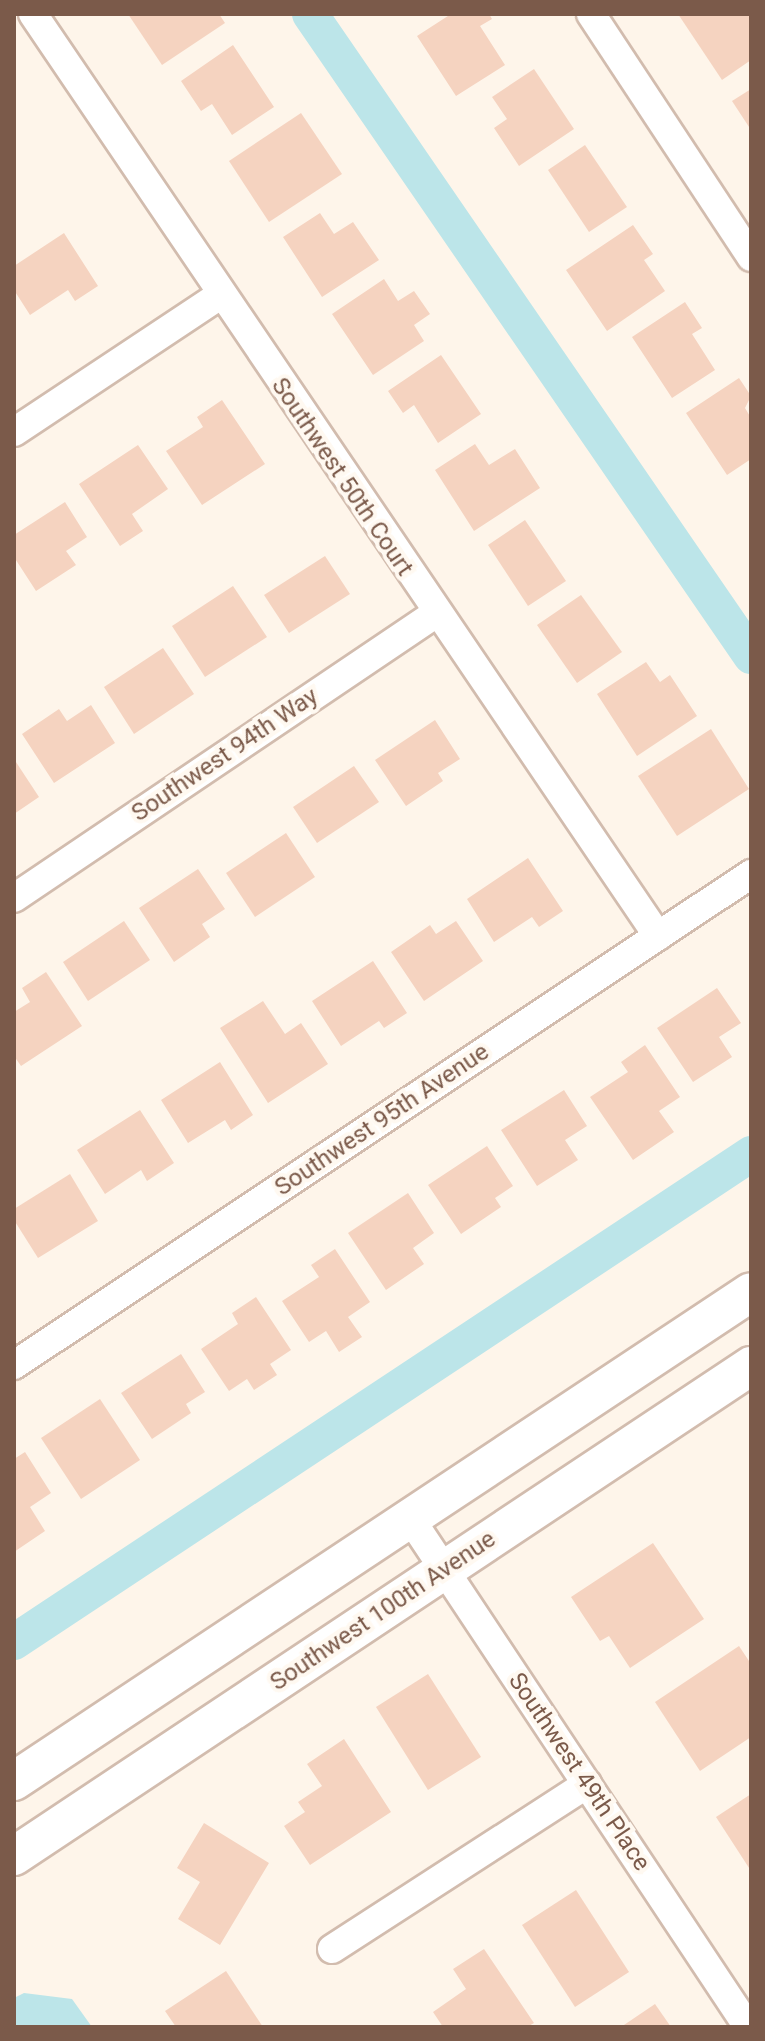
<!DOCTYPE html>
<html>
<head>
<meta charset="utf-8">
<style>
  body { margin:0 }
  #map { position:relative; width:765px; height:2041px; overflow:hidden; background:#fef5ea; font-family:Roboto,sans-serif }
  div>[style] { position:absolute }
  .water>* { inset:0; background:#bce5e9 }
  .canal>* { height:36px; margin:-18px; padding:0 18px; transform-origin:18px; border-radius:18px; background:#bce5e9 }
  .building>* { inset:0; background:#f5d3c0 }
  .roads { filter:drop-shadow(2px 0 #d2bcae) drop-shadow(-2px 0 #d2bcae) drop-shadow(0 2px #d2bcae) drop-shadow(0 -2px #d2bcae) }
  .minor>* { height:28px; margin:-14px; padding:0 14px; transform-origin:14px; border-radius:14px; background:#fff }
  .secondary>* { height:38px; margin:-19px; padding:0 19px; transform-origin:19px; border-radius:19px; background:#fff }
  span { translate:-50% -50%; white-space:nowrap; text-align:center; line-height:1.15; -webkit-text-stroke:8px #fff9f1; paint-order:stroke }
  .street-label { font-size:24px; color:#7b5a4a }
  .frame { position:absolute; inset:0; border:16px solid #7b5a4a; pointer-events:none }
</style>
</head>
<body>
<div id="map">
  <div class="water">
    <i style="clip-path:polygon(24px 1993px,72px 1999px,92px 2027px,14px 2027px,14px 1998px)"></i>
  </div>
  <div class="canal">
    <i style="left:310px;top:14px;width:779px;rotate:55.51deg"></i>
    <i style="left:14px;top:1642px;width:884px;rotate:-33.51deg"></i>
  </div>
  <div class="building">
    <i style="clip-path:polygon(128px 14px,219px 14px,225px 23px,162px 65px)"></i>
    <i style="clip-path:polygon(451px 14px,489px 14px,492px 19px,480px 26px,505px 65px,456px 96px,417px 36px)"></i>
    <i style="clip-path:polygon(678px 14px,751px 14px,751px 60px,722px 80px)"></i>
    <i style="clip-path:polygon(233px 45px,274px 107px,232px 135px,212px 104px,201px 111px,181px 81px)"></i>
    <i style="clip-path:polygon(534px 69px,574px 129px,519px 166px,494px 128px,507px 119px,492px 97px)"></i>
    <i style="clip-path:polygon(751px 89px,751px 130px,732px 101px)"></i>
    <i style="clip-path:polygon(301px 113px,342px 174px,269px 222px,229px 161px)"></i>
    <i style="clip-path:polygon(585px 145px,627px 207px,589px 232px,548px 170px)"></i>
    <i style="clip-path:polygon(320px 213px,334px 234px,353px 222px,379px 260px,322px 297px,283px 237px)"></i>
    <i style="clip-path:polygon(633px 225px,653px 254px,644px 260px,665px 291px,607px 331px,566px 270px)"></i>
    <i style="clip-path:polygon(64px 233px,98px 286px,75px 301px,68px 290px,30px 315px,14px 290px,14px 266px)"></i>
    <i style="clip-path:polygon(384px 279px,398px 301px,414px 291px,430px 314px,414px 325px,424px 341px,373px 375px,332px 314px)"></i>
    <i style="clip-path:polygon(685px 302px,702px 328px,692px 334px,715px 370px,672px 398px,632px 337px)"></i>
    <i style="clip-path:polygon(441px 355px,481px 414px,438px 443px,414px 405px,403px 413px,388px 391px)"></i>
    <i style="clip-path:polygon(739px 378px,751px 396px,745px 408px,751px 418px,751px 459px,727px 475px,686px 413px)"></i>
    <i style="clip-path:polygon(222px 400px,265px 464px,202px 505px,166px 451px,203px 427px,197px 417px)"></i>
    <i style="clip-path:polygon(475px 444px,489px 465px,515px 449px,540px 488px,474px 531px,435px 470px)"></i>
    <i style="clip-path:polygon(138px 445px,168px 489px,132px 514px,143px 531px,120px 546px,79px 484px)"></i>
    <i style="clip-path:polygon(65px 502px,87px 537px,66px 551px,76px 565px,36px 591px,14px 557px,14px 535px)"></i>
    <i style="clip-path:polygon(525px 520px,566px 581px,528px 606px,488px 545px)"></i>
    <i style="clip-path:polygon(325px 556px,350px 594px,289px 633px,264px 595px)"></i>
    <i style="clip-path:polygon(233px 586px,267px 637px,205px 677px,172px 626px)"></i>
    <i style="clip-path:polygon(581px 595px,622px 652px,577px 683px,537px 625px)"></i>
    <i style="clip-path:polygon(163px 648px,194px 694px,134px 734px,104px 687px)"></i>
    <i style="clip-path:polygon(646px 662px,660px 682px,670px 675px,697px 716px,637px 756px,597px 694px)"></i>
    <i style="clip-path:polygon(91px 705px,115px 743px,54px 783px,22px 734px,59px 709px,67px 721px)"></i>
    <i style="clip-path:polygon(435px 720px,460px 759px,438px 773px,443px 781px,406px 806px,375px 760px)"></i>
    <i style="clip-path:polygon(711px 729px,749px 789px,677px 836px,638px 776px)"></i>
    <i style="clip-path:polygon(14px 759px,39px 797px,14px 814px)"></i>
    <i style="clip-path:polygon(354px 766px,379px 802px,317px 843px,293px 807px)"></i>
    <i style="clip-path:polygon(286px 833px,315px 877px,255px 917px,226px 873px)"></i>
    <i style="clip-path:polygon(528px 858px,563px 911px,539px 927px,532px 917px,494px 942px,467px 899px)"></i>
    <i style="clip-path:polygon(198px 869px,225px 909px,202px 924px,210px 937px,174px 962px,139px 908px)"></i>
    <i style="clip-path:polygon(124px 921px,150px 960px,88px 1001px,63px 962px)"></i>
    <i style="clip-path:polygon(456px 921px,483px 961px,424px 1001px,391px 952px,430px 925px,436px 934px)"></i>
    <i style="clip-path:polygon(373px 961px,407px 1013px,384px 1028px,379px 1021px,341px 1046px,312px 1001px)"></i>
    <i style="clip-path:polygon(46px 972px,82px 1026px,21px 1066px,14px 1056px,14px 1012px,30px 1002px,22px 988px)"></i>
    <i style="clip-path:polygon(717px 988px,741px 1023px,719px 1037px,732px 1057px,693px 1082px,657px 1028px)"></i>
    <i style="clip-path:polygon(263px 1001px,285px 1034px,301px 1023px,328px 1064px,268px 1103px,220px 1028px)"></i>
    <i style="clip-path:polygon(645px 1045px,680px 1097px,659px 1111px,674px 1132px,633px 1160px,590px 1097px,628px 1072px,621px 1062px)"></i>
    <i style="clip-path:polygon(220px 1062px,253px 1115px,231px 1130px,225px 1120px,188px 1143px,161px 1100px)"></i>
    <i style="clip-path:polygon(564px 1090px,587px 1126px,565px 1140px,578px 1160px,537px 1186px,501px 1130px)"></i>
    <i style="clip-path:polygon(140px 1110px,174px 1163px,147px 1181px,141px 1170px,105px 1194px,77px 1150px)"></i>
    <i style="clip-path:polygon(487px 1146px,513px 1186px,495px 1198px,501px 1207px,461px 1234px,428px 1185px)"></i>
    <i style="clip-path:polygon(70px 1174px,98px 1221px,38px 1258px,14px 1220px,14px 1209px)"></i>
    <i style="clip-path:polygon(408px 1193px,434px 1233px,413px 1248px,424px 1264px,386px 1290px,348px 1233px)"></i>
    <i style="clip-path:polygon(335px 1249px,370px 1302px,348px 1317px,362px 1337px,339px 1352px,326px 1331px,309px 1342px,282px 1301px,319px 1277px,311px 1265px)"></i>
    <i style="clip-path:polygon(256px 1297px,291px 1350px,270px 1364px,277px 1375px,254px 1390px,247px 1379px,229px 1391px,201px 1349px,238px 1324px,232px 1313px)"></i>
    <i style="clip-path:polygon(181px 1354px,205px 1392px,186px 1404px,191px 1413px,152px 1439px,121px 1393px)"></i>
    <i style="clip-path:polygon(100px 1399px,140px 1460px,81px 1499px,41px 1438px)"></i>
    <i style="clip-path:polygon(25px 1452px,51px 1493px,30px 1507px,45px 1531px,14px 1552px,14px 1459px)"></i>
    <i style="clip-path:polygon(653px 1543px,704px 1619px,630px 1668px,609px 1636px,600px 1641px,571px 1597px)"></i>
    <i style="clip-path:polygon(739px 1646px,751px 1664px,751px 1737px,700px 1771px,655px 1702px)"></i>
    <i style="clip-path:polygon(428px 1674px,481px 1757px,428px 1790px,376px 1707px)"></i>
    <i style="clip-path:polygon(344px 1739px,391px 1812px,310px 1865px,284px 1826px,305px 1812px,298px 1802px,322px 1786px,307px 1764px)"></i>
    <i style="clip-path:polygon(751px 1794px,751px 1871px,716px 1817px)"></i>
    <i style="clip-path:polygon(204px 1823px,269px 1863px,220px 1945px,178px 1919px,200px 1882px,177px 1868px)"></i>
    <i style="clip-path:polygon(576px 1890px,629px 1972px,575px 2007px,522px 1925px)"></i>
    <i style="clip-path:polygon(484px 1949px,534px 2023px,527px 2027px,443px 2027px,433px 2012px,466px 1989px,453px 1969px)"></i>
    <i style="clip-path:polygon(226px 1971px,263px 2027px,176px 2027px,165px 2011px)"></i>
    <i style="clip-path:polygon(655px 2004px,671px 2027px,621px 2027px)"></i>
  </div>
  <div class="roads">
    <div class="minor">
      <i style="left:33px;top:14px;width:1114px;rotate:55.87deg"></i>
      <i style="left:591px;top:14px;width:291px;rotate:56.6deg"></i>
      <i style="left:14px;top:432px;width:246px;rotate:-33.6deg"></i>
      <i style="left:14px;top:898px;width:508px;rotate:-34deg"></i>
      <i style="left:14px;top:1365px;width:886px;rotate:-33.67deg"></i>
      <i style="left:410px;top:1518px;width:611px;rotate:56.41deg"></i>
      <i style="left:332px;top:1949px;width:304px;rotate:-32.9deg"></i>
    </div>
    <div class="secondary">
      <i style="left:14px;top:1781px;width:884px;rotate:-33.56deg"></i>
      <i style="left:14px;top:1856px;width:885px;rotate:-33.62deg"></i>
    </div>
  </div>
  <div class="street-label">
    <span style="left:342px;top:477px;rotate:56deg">Southwest 50th Court</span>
    <span style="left:225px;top:755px;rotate:-34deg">Southwest 94th Way</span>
    <span style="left:382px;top:1120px;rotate:-34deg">Southwest 95th Avenue</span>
    <span style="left:383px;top:1611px;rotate:-34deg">Southwest 100th Avenue</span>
    <span style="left:579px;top:1772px;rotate:56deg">Southwest 49th Place</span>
  </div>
  <div class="frame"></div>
</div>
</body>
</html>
